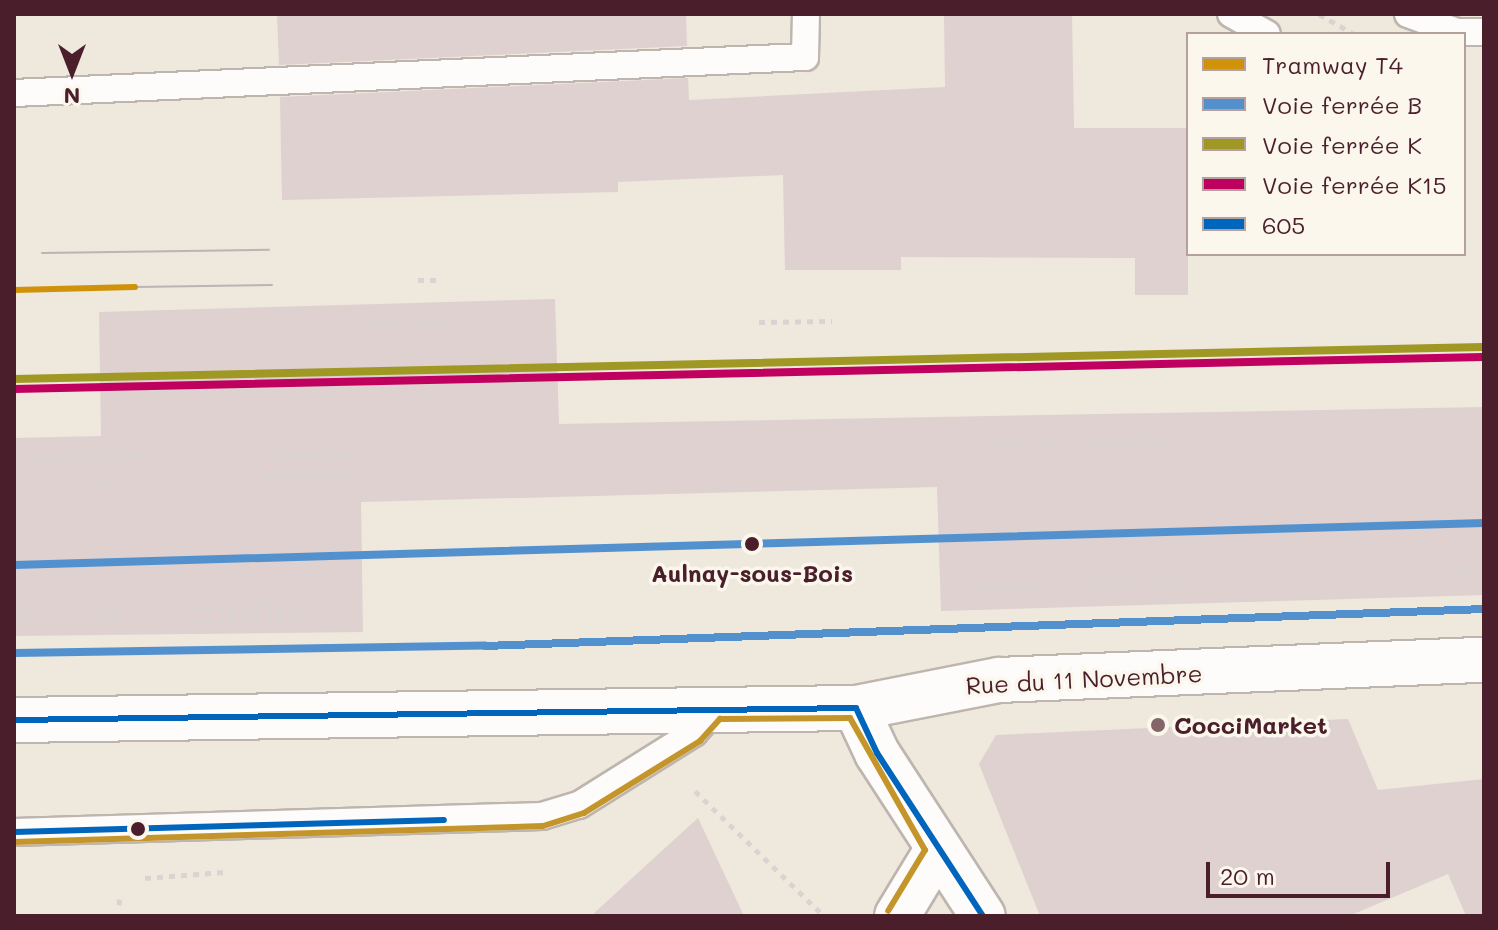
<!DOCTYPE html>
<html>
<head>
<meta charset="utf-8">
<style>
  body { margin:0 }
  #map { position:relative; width:1498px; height:930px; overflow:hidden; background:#efe8dd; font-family:Mali,sans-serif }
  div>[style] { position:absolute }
  .building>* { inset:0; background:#ded1d0 }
  .path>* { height:5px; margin-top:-2.5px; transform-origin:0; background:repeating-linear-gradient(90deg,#d9d4d2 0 6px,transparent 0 12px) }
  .roads { filter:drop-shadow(2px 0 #beb5af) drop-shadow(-2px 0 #beb5af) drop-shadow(0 2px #beb5af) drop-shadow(0 -2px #beb5af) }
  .lane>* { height:26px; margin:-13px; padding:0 13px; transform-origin:13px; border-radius:13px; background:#fdfcfa }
  .street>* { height:44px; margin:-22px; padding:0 22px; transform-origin:22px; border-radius:22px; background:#fdfcfa }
  .tram>* { height:2px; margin:-1px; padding:0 1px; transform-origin:1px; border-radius:1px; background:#bab4b4 }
  .bus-1>* { height:6px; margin:-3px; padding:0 3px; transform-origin:3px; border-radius:3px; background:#0065bd }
  .bus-2>* { height:6px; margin:-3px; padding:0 3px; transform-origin:3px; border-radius:3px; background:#c4952a }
  .rail-1>* { height:8px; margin:-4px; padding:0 4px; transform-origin:4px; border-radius:4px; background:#5291ce }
  .rail-2>* { height:8px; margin:-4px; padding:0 4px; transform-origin:4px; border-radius:4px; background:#9f9825 }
  .rail-3>* { height:8px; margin:-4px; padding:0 4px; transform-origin:4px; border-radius:4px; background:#bf005f }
  .tram-1>* { height:6px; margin:-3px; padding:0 3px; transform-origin:3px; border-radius:3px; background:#d09209 }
  .dots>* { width:22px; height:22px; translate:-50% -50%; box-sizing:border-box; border:4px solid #fbf7ec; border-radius:50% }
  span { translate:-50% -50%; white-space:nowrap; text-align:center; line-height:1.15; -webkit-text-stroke:7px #fbf7ec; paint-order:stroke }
  .stop-label { font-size:24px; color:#4a1f2b; font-weight:700 }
  .street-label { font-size:24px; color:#4a1f2b }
  .poi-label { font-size:24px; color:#4a1f2b; font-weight:700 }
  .left { translate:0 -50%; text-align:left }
  .frame { position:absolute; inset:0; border:16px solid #4a1f2b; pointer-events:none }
  .legend { position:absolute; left:1186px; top:32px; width:280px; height:224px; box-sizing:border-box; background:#fbf7ec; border:2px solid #b4a19f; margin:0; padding:10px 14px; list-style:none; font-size:24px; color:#4a1f2b }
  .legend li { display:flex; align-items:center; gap:16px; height:40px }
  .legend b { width:40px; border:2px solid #b4a19f }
  .north { position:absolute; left:32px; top:32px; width:80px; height:80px; -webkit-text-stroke:6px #fbf7ec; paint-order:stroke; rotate:180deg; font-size:22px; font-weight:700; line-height:32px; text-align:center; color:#4a1f2b }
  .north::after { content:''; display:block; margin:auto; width:28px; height:36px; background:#4a1f2b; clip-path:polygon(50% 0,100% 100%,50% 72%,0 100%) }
  .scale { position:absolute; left:1206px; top:862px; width:184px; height:36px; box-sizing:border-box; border:4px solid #4a1f2b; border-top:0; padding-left:10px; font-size:24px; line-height:28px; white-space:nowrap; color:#4a1f2b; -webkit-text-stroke:6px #fbf7ec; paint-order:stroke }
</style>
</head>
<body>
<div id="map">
  <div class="building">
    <i style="clip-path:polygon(277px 14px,686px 14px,687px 46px,279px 65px)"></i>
    <i style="clip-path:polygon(944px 14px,1072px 14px,1074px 128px,1188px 128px,1188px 295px,1135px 295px,1135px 258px,901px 257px,901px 270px,785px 270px,783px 175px,618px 182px,618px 192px,282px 200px,280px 97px,688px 78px,689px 100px,945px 87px)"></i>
    <i style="clip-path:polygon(555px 299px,559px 424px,1484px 407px,1484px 595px,941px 611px,937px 487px,361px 502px,363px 632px,14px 636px,14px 438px,101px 436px,99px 312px)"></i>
    <i style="clip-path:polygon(1348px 719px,1378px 790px,1484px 779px,1484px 916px,1466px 916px,1448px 874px,1349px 916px,1040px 916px,979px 764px,996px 735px)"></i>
    <i style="clip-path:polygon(698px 818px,744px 916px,591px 916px,654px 858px)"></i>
  </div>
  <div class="path">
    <i style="left:1319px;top:14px;width:40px;rotate:29.7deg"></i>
    <i style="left:418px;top:280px;width:22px"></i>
    <i style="left:370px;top:321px;width:99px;rotate:-1.2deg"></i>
    <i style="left:759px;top:322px;width:73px;rotate:-0.8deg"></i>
    <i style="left:1093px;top:444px;width:78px;rotate:-1.5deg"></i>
    <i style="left:979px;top:447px;width:77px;rotate:-1.5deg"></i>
    <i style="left:265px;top:457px;width:92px;rotate:-1.2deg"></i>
    <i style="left:34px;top:459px;width:110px;rotate:-1.6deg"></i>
    <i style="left:265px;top:477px;width:92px;rotate:-1.2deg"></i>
    <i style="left:95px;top:484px;width:24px;rotate:-2deg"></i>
    <i style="left:1453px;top:572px;width:31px;rotate:-2deg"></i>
    <i style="left:1094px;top:586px;width:86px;rotate:-1.3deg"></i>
    <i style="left:974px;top:589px;width:84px;rotate:-1.4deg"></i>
    <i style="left:193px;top:608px;width:100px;rotate:-1.1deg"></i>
    <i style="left:99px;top:614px;width:23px"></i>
    <i style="left:14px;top:617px;width:30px"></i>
    <i style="left:194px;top:620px;width:99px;rotate:-1.2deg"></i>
    <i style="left:695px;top:791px;width:180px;rotate:44.1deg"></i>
    <i style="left:145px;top:878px;width:79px;rotate:-4.3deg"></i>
    <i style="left:119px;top:905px;width:10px;rotate:-84deg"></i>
  </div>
  <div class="roads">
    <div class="lane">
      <i style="left:1231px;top:14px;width:41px;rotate:29.1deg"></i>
      <i style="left:1408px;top:14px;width:52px;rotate:20.2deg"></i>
      <i style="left:1457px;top:32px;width:27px"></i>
      <i style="left:14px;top:93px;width:792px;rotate:-2.61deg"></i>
      <i style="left:805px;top:57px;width:43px;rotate:-88.7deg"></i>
      <i style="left:14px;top:832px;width:528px;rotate:-1.74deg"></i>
      <i style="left:542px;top:816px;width:39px;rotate:-17deg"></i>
      <i style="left:579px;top:805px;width:136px;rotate:-32.1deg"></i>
      <i style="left:694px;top:733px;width:32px;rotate:-49deg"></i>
    </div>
    <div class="street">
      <i style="left:856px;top:708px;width:50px;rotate:65deg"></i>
      <i style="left:877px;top:753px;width:194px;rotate:57deg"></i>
      <i style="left:14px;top:720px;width:842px;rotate:-0.82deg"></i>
      <i style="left:856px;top:708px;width:146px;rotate:-11.1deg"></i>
      <i style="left:999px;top:680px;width:485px;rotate:-2.4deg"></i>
      <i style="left:897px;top:916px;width:77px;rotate:-58.8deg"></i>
    </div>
  </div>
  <div class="tram">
    <i style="left:42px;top:253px;width:227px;rotate:-0.8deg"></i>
    <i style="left:135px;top:287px;width:137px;rotate:-0.8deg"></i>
  </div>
  <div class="bus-1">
    <i style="left:14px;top:720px;width:842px;rotate:-0.82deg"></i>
    <i style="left:856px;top:708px;width:50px;rotate:65deg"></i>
    <i style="left:877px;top:753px;width:194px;rotate:57deg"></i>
    <i style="left:14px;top:832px;width:430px;rotate:-1.6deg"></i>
  </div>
  <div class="bus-2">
    <i style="left:14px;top:842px;width:529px;rotate:-1.73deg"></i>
    <i style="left:543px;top:826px;width:43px;rotate:-17.6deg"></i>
    <i style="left:584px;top:813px;width:137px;rotate:-31.8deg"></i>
    <i style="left:700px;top:741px;width:30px;rotate:-48deg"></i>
    <i style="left:720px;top:719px;width:130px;rotate:-0.4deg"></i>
    <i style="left:850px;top:718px;width:152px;rotate:60.4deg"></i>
    <i style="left:925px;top:850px;width:71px;rotate:121.2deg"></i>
  </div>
  <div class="rail-1">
    <i style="left:14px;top:565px;width:1471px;rotate:-1.64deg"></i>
    <i style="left:14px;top:653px;width:471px;rotate:-0.9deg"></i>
    <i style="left:485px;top:646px;width:1000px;rotate:-2.12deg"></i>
  </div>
  <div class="rail-2">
    <i style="left:14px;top:379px;width:1470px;rotate:-1.25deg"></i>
  </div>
  <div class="rail-3">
    <i style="left:14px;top:389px;width:1470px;rotate:-1.25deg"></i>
  </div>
  <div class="tram-1">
    <i style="left:14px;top:290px;width:121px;rotate:-1.4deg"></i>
  </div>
  <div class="dots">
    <i style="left:752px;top:544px;background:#4a1f2b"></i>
    <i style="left:1158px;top:725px;background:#846569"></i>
    <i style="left:138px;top:829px;background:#4a1f2b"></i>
  </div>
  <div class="stop-label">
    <span style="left:752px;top:573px">Aulnay-sous-Bois</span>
  </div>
  <div class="street-label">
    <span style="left:1084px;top:679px;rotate:-3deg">Rue du 11 Novembre</span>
  </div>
  <div class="poi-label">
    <span class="left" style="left:1174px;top:725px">CocciMarket</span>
  </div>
  <div class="frame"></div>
  <ul class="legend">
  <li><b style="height:10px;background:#d09209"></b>Tramway T4</li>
  <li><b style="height:10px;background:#5291ce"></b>Voie ferrée B</li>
  <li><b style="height:10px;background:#9f9825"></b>Voie ferrée K</li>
  <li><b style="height:10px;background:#bf005f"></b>Voie ferrée K15</li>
  <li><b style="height:10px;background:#0065bd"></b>605</li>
  </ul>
  <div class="north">N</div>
  <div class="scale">20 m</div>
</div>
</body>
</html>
